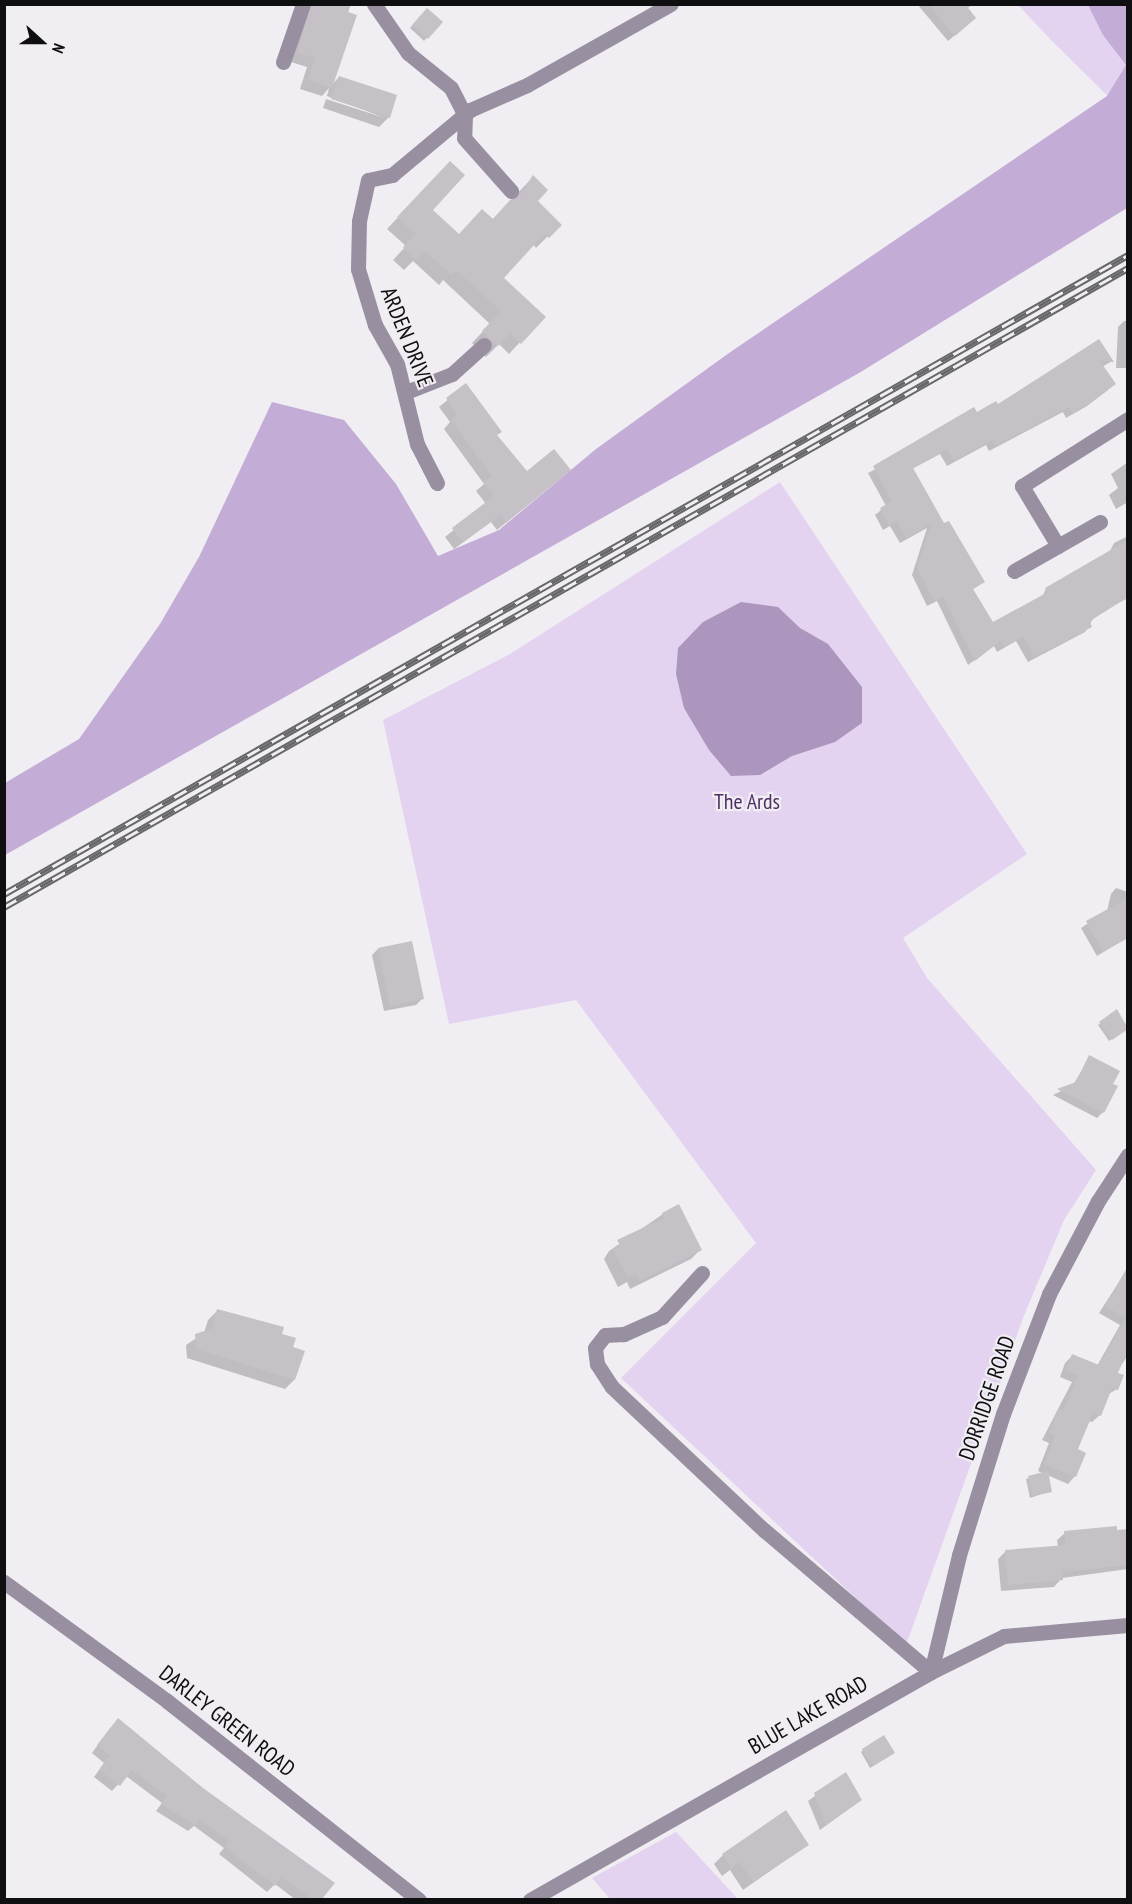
<!DOCTYPE html>
<html>
<head>
<meta charset="utf-8">
<style>
  body { margin:0 }
  #map { position:relative; width:1132px; height:1904px; overflow:hidden; background:#f0edf3; font-family:"PT Sans Narrow",sans-serif }
  div>[style] { position:absolute }
  .green>* { inset:0; background:#e3d3f0 }
  .forest>* { inset:0; background:#c3acd5 }
  .water>* { inset:0; background:#ac96be }
  .shadow>* { inset:0; background:#0003 }
  .building>* { inset:0; background:#c5c1c7 }
  .minor>* { height:15px; margin:-7.5px; padding:0 7.5px; transform-origin:7.5px; border-radius:7.5px; background:#988fa0 }
  .rail>* { height:7px; margin-top:-3.5px; transform-origin:0; background:repeating-linear-gradient(90deg,#f0edf3 0 14px,#676669 0 28px); box-sizing:border-box; border-block:2px solid #676669 }
  span { translate:-50% -50%; white-space:nowrap; text-align:center; line-height:1.15; -webkit-text-stroke:4.5px #f0edf3; paint-order:stroke }
  .street-label { font-size:22px; color:#0f0e10 }
  .park-label { font-size:22px; color:#4f3064 }
  .frame { position:absolute; inset:0; border:6px solid #0f0e10; pointer-events:none }
  .north { position:absolute; left:12px; top:12px; width:60px; height:60px; -webkit-text-stroke:4px #f0edf3; paint-order:stroke; rotate:111deg; font-size:16px; font-weight:700; line-height:24px; text-align:center; color:#0f0e10 }
  .north::after { content:''; display:block; margin:auto; width:21px; height:27px; background:#0f0e10; clip-path:polygon(50% 0,100% 100%,50% 72%,0 100%) }
</style>
</head>
<body>
<div id="map">
  <div class="green">
    <i style="clip-path:polygon(1018px 5px,1127px 5px,1127px 115px,1051px 40px)"></i>
    <i style="clip-path:polygon(780px 482px,1027px 854px,903px 938px,927px 978px,1096px 1170px,1064px 1220px,1025px 1313px,906px 1645px,621px 1378px,756px 1243px,576px 1000px,449px 1024px,383px 720px,510px 654px)"></i>
    <i style="clip-path:polygon(676px 1832px,738px 1899px,610px 1899px,592px 1878px)"></i>
  </div>
  <div class="forest">
    <i style="clip-path:polygon(1088px 5px,1127px 5px,1127px 208px,859px 373px,5px 855px,5px 783px,79px 739px,160px 624px,199px 557px,272px 402px,344px 420px,396px 484px,438px 556px,499px 530px,596px 449px,729px 353px,1107px 96px,1126px 65px,1103px 35px)"></i>
  </div>
  <div class="water">
    <i style="clip-path:polygon(741px 602px,778px 607px,800px 628px,828px 644px,862px 687px,862px 723px,835px 742px,792px 756px,760px 775px,731px 776px,709px 750px,684px 708px,676px 674px,678px 648px,703px 622px)"></i>
  </div>
  <div class="shadow">
    <i style="clip-path:polygon(297px 4px,350px 4px,332px 85px,339px 77px,396px 96px,388px 118px,379px 127px,323px 108px,326px 99px,385px 118px,327px 96px,329px 88px,322px 96px,300px 89px,307px 67px,288px 61px)"></i>
    <i style="clip-path:polygon(917px 4px,972px 4px,967px 9px,968px 24px,948px 41px)"></i>
    <i style="clip-path:polygon(427px 10px,441px 22px,424px 41px,410px 28px)"></i>
    <i style="clip-path:polygon(439px 174px,431px 210px,458px 236px,492px 220px,533px 177px,536px 202px,559px 225px,536px 248px,533px 244px,502px 278px,520px 342px,509px 354px,499px 344px,486px 357px,472px 343px,490px 324px,443px 280px,439px 285px,413px 261px,404px 270px,393px 260px,406px 246px,387px 229px)"></i>
    <i style="clip-path:polygon(1124px 321px,1128px 321px,1128px 368px,1116px 368px,1118px 327px)"></i>
    <i style="clip-path:polygon(1099px 341px,1112px 361px,1102px 367px,1108px 390px,1087px 406px,1066px 418px,1063px 412px,989px 451px,986px 445px,947px 466px,940px 454px,912px 469px,943px 525px,983px 581px,972px 590px,992px 624px,1042px 597px,1046px 589px,1110px 551px,1114px 543px,1128px 536px,1128px 597px,1093px 619px,1085px 632px,1028px 662px,1016px 641px,997px 652px,994px 646px,968px 665px,937px 601px,927px 606px,912px 575px,927px 528px,900px 543px,890px 526px,883px 530px,875px 515px,886px 506px,868px 473px,997px 406px)"></i>
    <i style="clip-path:polygon(466px 385px,496px 436px,526px 473px,569px 470px,497px 530px,491px 522px,454px 549px,445px 537px,486px 504px,476px 491px,484px 484px,444px 429px,450px 422px,439px 407px)"></i>
    <i style="clip-path:polygon(1128px 462px,1128px 502px,1116px 509px,1109px 495px,1118px 488px,1111px 474px)"></i>
    <i style="clip-path:polygon(1116px 888px,1128px 892px,1128px 937px,1097px 956px,1081px 928px,1107px 911px,1111px 894px)"></i>
    <i style="clip-path:polygon(378px 949px,422px 999px,416px 1005px,384px 1011px,372px 955px)"></i>
    <i style="clip-path:polygon(1117px 1011px,1128px 1028px,1109px 1041px,1098px 1025px)"></i>
    <i style="clip-path:polygon(1090px 1057px,1103px 1112px,1097px 1118px,1053px 1095px,1073px 1085px)"></i>
    <i style="clip-path:polygon(663px 1214px,700px 1250px,691px 1259px,630px 1289px,627px 1282px,618px 1287px,604px 1259px,609px 1251px)"></i>
    <i style="clip-path:polygon(1126px 1271px,1128px 1355px,1116px 1373px,1117px 1389px,1107px 1395px,1100px 1415px,1092px 1422px,1088px 1421px,1076px 1450px,1075px 1476px,1068px 1484px,1047px 1475px,1051px 1491px,1030px 1498px,1026px 1479px,1044px 1474px,1038px 1471px,1049px 1443px,1042px 1440px,1072px 1382px,1060px 1377px,1065px 1363px,1072px 1356px,1097px 1366px,1120px 1325px,1099px 1313px)"></i>
    <i style="clip-path:polygon(218px 1310px,280px 1335px,291px 1348px,294px 1380px,285px 1389px,187px 1358px,186px 1345px,204px 1333px,208px 1320px)"></i>
    <i style="clip-path:polygon(1128px 1530px,1128px 1569px,1062px 1578px,1054px 1587px,1001px 1591px,998px 1559px,1005px 1552px,1058px 1547px,1057px 1540px,1065px 1533px)"></i>
    <i style="clip-path:polygon(111px 1727px,333px 1883px,320px 1900px,296px 1900px,275px 1884px,267px 1892px,219px 1854px,224px 1848px,194px 1826px,188px 1831px,156px 1811px,162px 1803px,126px 1776px,112px 1791px,94px 1777px,104px 1763px,92px 1753px)"></i>
    <i style="clip-path:polygon(863px 1750px,891px 1755px,870px 1768px,861px 1752px)"></i>
    <i style="clip-path:polygon(845px 1774px,854px 1805px,820px 1830px,808px 1801px)"></i>
    <i style="clip-path:polygon(807px 1845px,743px 1890px,730px 1870px,722px 1876px,714px 1864px,723px 1855px)"></i>
  </div>
  <div class="building">
    <i style="clip-path:polygon(312px 4px,351px 4px,348px 12px,357px 15px,332px 88px,308px 80px,315px 58px,297px 52px)"></i>
    <i style="clip-path:polygon(928px 4px,965px 4px,976px 18px,955px 36px)"></i>
    <i style="clip-path:polygon(427px 8px,443px 22px,428px 39px,412px 25px)"></i>
    <i style="clip-path:polygon(339px 76px,397px 95px,390px 118px,331px 99px)"></i>
    <i style="clip-path:polygon(450px 161px,465px 175px,433px 210px,459px 234px,482px 209px,493px 219px,510px 200px,518px 198px,533px 175px,548px 190px,538px 201px,562px 225px,549px 238px,544px 234px,504px 278px,546px 317px,521px 344px,510px 333px,498px 346px,482px 331px,501px 311px,456px 270px,451px 275px,425px 251px,416px 260px,403px 247px,416px 234px,397px 217px)"></i>
    <i style="clip-path:polygon(1099px 339px,1114px 362px,1100px 361px,1116px 384px,1094px 400px,1073px 413px,1069px 407px,995px 446px,992px 440px,954px 461px,947px 449px,913px 468px,944px 523px,949px 521px,985px 582px,973px 589px,993px 622px,1048px 592px,1045px 588px,1128px 540px,1128px 598px,1100px 613px,1090px 622px,1092px 627px,1034px 657px,1023px 636px,1004px 647px,1000px 641px,975px 661px,943px 596px,934px 601px,917px 568px,931px 524px,906px 538px,897px 521px,889px 525px,880px 508px,892px 501px,873px 466px,974px 407px,977px 412px,996px 401px,998px 404px)"></i>
    <i style="clip-path:polygon(466px 383px,502px 432px,497px 435px,527px 471px,554px 449px,571px 470px,506px 523px,500px 515px,462px 542px,452px 528px,494px 496px,483px 482px,492px 476px,451px 420px,457px 414px,446px 398px)"></i>
    <i style="clip-path:polygon(1128px 898px,1128px 938px,1103px 952px,1086px 921px)"></i>
    <i style="clip-path:polygon(412px 941px,424px 999px,390px 1006px,378px 948px)"></i>
    <i style="clip-path:polygon(1117px 1009px,1128px 1029px,1112px 1040px,1099px 1022px)"></i>
    <i style="clip-path:polygon(1089px 1055px,1120px 1071px,1113px 1084px,1118px 1086px,1104px 1113px,1057px 1089px,1076px 1082px)"></i>
    <i style="clip-path:polygon(679px 1204px,702px 1250px,640px 1281px,636px 1274px,628px 1278px,613px 1249px,620px 1245px,617px 1240px,664px 1218px,662px 1213px)"></i>
    <i style="clip-path:polygon(1128px 1266px,1128px 1349px,1118px 1373px,1124px 1375px,1118px 1390px,1112px 1388px,1101px 1416px,1093px 1413px,1078px 1449px,1086px 1453px,1076px 1477px,1044px 1464px,1055px 1435px,1049px 1433px,1058px 1409px,1063px 1411px,1078px 1375px,1066px 1370px,1072px 1354px,1099px 1365px,1126px 1318px,1105px 1306px)"></i>
    <i style="clip-path:polygon(217px 1309px,284px 1327px,282px 1334px,296px 1338px,293px 1347px,305px 1351px,295px 1380px,196px 1349px,195px 1334px,211px 1329px)"></i>
    <i style="clip-path:polygon(1048px 1471px,1052px 1492px,1033px 1496px,1028px 1476px)"></i>
    <i style="clip-path:polygon(1117px 1526px,1117px 1530px,1128px 1529px,1128px 1565px,1063px 1572px,1063px 1580px,1008px 1585px,1005px 1550px,1066px 1545px,1064px 1531px)"></i>
    <i style="clip-path:polygon(118px 1718px,203px 1788px,335px 1883px,322px 1899px,312px 1899px,281px 1877px,275px 1886px,225px 1847px,229px 1841px,200px 1820px,196px 1826px,161px 1804px,167px 1796px,132px 1770px,120px 1786px,99px 1770px,110px 1755px,97px 1745px)"></i>
    <i style="clip-path:polygon(884px 1735px,895px 1753px,873px 1766px,862px 1749px)"></i>
    <i style="clip-path:polygon(846px 1772px,862px 1800px,826px 1825px,814px 1793px)"></i>
    <i style="clip-path:polygon(786px 1810px,809px 1845px,753px 1882px,740px 1862px,731px 1868px,722px 1854px)"></i>
  </div>
  <div class="minor">
    <i style="left:374px;top:4px;width:60px;rotate:55.2deg"></i>
    <i style="left:408px;top:53px;width:55px;rotate:39.1deg"></i>
    <i style="left:451px;top:88px;width:30px;rotate:63deg"></i>
    <i style="left:465px;top:115px;width:23px;rotate:92deg"></i>
    <i style="left:464px;top:138px;width:71px;rotate:48.4deg"></i>
    <i style="left:283px;top:62px;width:61px;rotate:-71deg"></i>
    <i style="left:406px;top:392px;width:49px;rotate:-21.4deg"></i>
    <i style="left:452px;top:374px;width:43px;rotate:-42.2deg"></i>
    <i style="left:437px;top:483px;width:44px;rotate:-117.1deg"></i>
    <i style="left:417px;top:444px;width:82px;rotate:-104deg"></i>
    <i style="left:397px;top:364px;width:45px;rotate:-119.4deg"></i>
    <i style="left:375px;top:325px;width:59px;rotate:-106.9deg"></i>
    <i style="left:358px;top:269px;width:48px;rotate:-88.8deg"></i>
    <i style="left:359px;top:221px;width:42px;rotate:-77.6deg"></i>
    <i style="left:368px;top:180px;width:25px;rotate:-12deg"></i>
    <i style="left:392px;top:175px;width:102px;rotate:-39.8deg"></i>
    <i style="left:470px;top:110px;width:62px;rotate:-23.7deg"></i>
    <i style="left:527px;top:85px;width:165px;rotate:-29.4deg"></i>
    <i style="left:1058px;top:546px;width:70px;rotate:-121deg"></i>
    <i style="left:1022px;top:486px;width:125px;rotate:-32.3deg"></i>
    <i style="left:1014px;top:571px;width:99px;rotate:-29.7deg"></i>
    <i style="left:702px;top:1273px;width:59px;rotate:132.3deg"></i>
    <i style="left:662px;top:1317px;width:42px;rotate:155.9deg"></i>
    <i style="left:624px;top:1334px;width:19px;rotate:177deg"></i>
    <i style="left:605px;top:1335px;width:16px;rotate:128deg"></i>
    <i style="left:595px;top:1348px;width:16px;rotate:83deg"></i>
    <i style="left:597px;top:1364px;width:27px;rotate:57deg"></i>
    <i style="left:612px;top:1387px;width:209px;rotate:43.3deg"></i>
    <i style="left:764px;top:1530px;width:219px;rotate:40.4deg"></i>
    <i style="left:4px;top:1582px;width:202px;rotate:36.1deg"></i>
    <i style="left:167px;top:1701px;width:321px;rotate:38.3deg"></i>
    <i style="left:931px;top:1672px;width:120px;rotate:-76.5deg"></i>
    <i style="left:959px;top:1555px;width:148px;rotate:-72.7deg"></i>
    <i style="left:1003px;top:1414px;width:129px;rotate:-69deg"></i>
    <i style="left:1049px;top:1294px;width:105px;rotate:-62.2deg"></i>
    <i style="left:1098px;top:1201px;width:55px;rotate:-56.9deg"></i>
    <i style="left:530px;top:1900px;width:461px;rotate:-29.6deg"></i>
    <i style="left:931px;top:1672px;width:81px;rotate:-26.3deg"></i>
    <i style="left:1004px;top:1636px;width:124px;rotate:-5.1deg"></i>
  </div>
  <div class="rail">
    <i style="left:4px;top:894px;width:1293px;rotate:-29.62deg"></i>
    <i style="left:4px;top:907px;width:1293px;rotate:-29.62deg"></i>
  </div>
  <div class="street-label">
    <span style="left:407px;top:337px;rotate:68deg">ARDEN DRIVE</span>
    <span style="left:987px;top:1398px;rotate:-71deg">DORRIDGE ROAD</span>
    <span style="left:808px;top:1715px;rotate:-30deg">BLUE LAKE ROAD</span>
    <span style="left:227px;top:1721px;rotate:38deg">DARLEY GREEN ROAD</span>
  </div>
  <div class="park-label">
    <span style="left:747px;top:802px">The Ards</span>
  </div>
  <div class="frame"></div>
  <div class="north">N</div>
</div>
</body>
</html>
